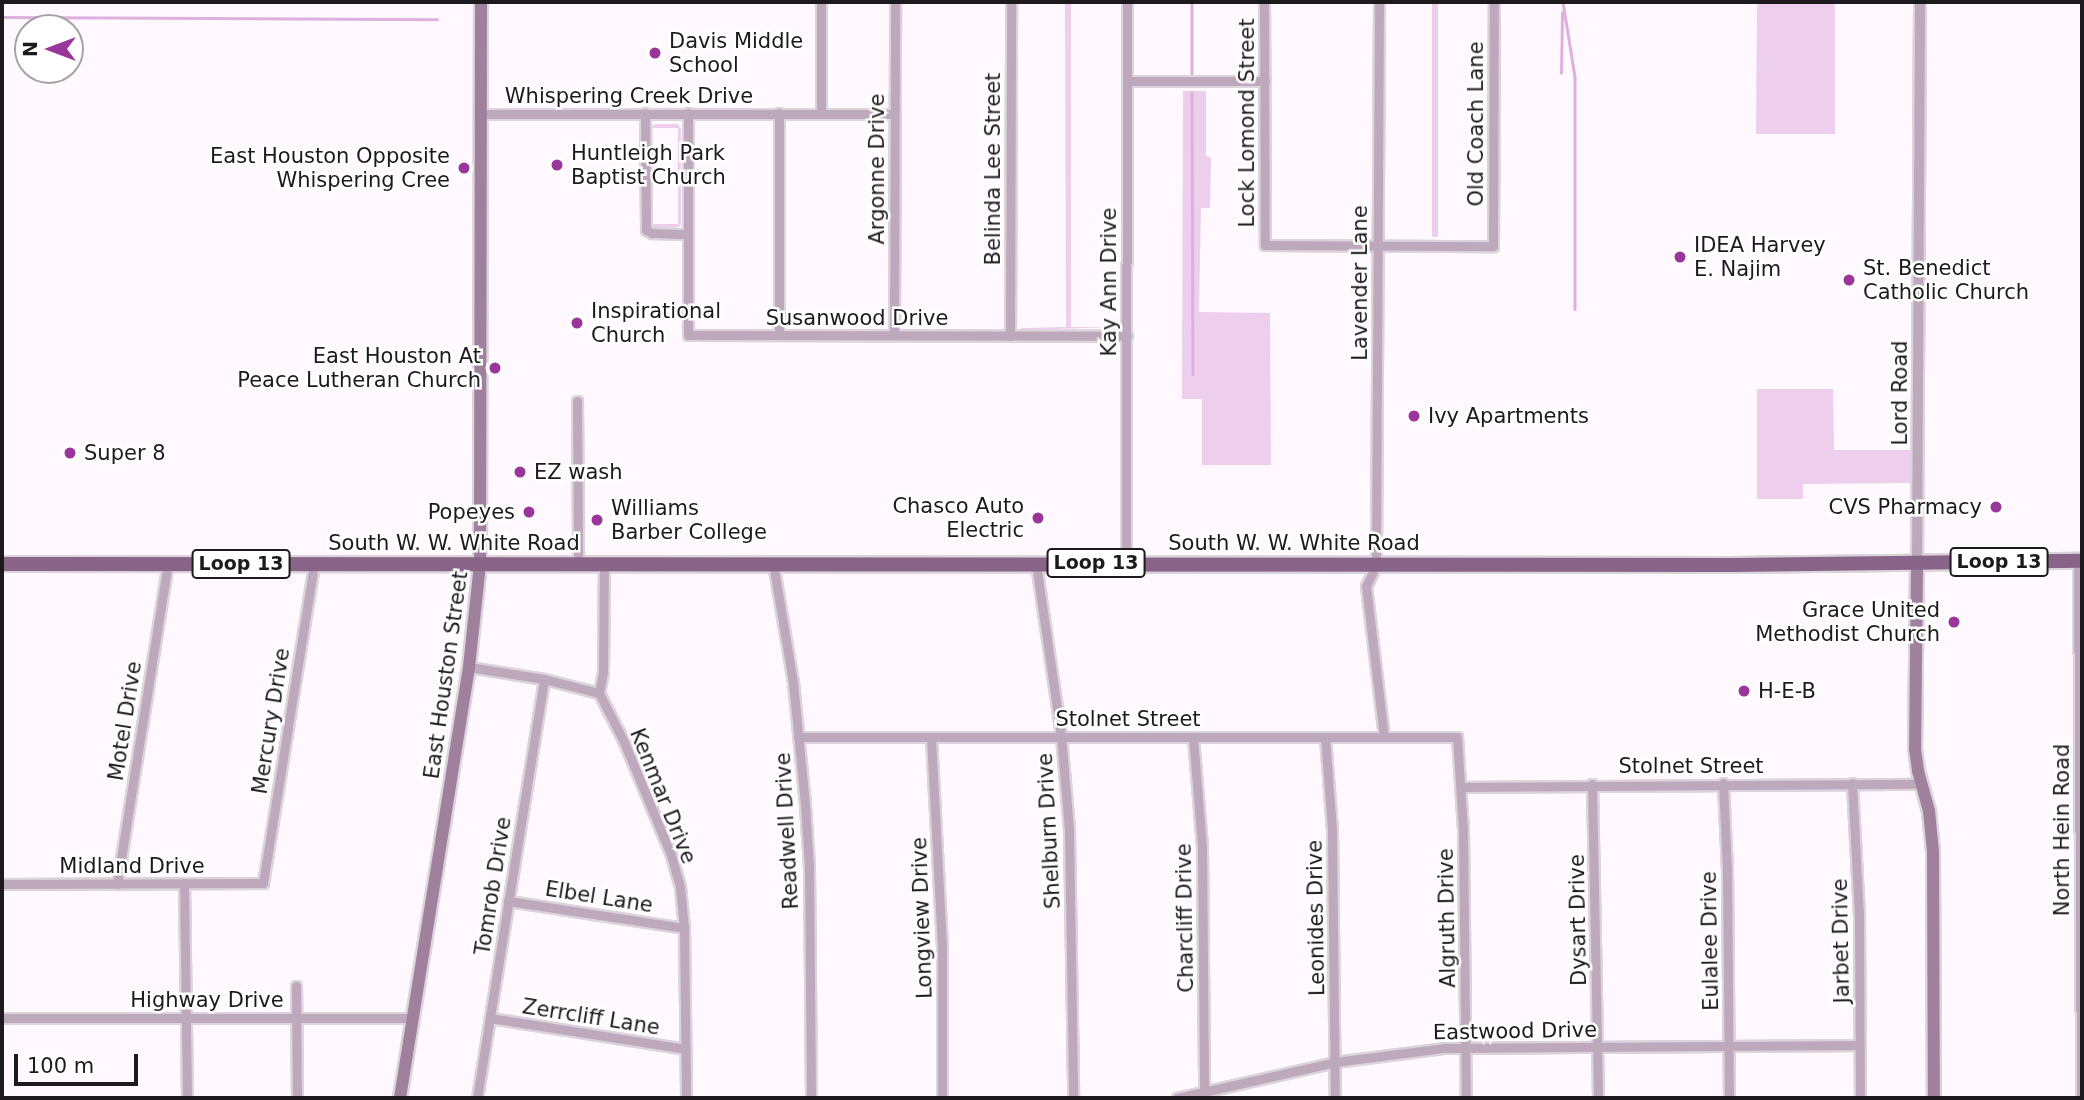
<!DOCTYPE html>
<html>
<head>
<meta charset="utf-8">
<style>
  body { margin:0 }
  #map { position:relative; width:2084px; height:1100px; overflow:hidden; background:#fff8ff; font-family:"DejaVu Sans",sans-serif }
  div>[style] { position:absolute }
  .green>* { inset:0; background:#edceec }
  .stream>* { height:2.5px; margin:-1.25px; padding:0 1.25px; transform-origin:1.25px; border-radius:1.25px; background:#dfb0de }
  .roads { filter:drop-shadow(2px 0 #dbd4db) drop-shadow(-2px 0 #dbd4db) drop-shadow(0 2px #dbd4db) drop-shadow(0 -2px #dbd4db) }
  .minor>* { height:9px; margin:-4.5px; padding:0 4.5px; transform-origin:4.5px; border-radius:4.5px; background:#bda8bc }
  .tertiary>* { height:10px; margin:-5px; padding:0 5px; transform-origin:5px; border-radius:5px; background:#bda8bc }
  .secondary>* { height:12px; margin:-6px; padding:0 6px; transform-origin:6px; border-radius:6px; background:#9f819e }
  .primary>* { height:14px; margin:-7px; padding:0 7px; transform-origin:7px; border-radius:7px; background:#886488 }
  .dots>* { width:19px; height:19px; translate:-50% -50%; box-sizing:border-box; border:4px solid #fff; border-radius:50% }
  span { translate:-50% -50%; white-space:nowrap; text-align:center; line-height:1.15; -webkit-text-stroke:5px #fff; paint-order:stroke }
  .shield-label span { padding:2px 5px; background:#fff; border:2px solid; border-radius:5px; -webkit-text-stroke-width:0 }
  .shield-label { font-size:19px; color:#1d1a1d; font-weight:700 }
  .poi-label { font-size:21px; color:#1d1a1d }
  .left { translate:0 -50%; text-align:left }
  .right { translate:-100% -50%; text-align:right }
  .street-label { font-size:21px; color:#1d1a1d }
  .frame { position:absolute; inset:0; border:4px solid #1d1a1d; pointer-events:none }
  .north { position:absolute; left:14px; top:14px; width:70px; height:70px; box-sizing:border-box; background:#fff; border:2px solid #a5a3a5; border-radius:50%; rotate:270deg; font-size:19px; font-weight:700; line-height:28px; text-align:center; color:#1d1a1d }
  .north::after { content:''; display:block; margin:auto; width:24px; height:32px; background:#99359b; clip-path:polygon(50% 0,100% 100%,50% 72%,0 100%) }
  .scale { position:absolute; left:14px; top:1054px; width:124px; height:32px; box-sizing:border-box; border:4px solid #1d1a1d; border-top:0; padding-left:9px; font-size:21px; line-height:24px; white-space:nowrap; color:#1d1a1d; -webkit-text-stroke:5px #fff; paint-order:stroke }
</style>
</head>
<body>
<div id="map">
  <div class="green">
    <i style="clip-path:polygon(1065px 2px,1071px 2px,1071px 327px,1117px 327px,1023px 330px,1020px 328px,1066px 327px)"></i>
    <i style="clip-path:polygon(1432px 2px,1438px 2px,1438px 237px,1432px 237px)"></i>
    <i style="clip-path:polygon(1757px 2px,1835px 2px,1835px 134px,1756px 134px)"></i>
    <i style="clip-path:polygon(1183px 91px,1206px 91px,1206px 156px,1211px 157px,1210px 208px,1201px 208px,1199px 312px,1270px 313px,1271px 465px,1202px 465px,1202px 399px,1182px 399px)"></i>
    <i style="clip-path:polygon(655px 124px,678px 124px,681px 129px,681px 225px,678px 227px,655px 228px,651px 224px,678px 224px,678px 128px,651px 128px)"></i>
    <i style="clip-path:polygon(1757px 389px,1833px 389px,1834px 450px,1910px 450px,1910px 483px,1803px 484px,1803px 499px,1757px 499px)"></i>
  </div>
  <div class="stream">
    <i style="left:1192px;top:2px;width:72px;rotate:90deg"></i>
    <i style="left:1563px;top:2px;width:76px;rotate:80.9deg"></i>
    <i style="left:1575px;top:77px;width:232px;rotate:90deg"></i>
    <i style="left:2px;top:17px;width:435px;rotate:0.3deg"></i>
    <i style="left:1561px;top:73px;width:60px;rotate:-89deg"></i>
    <i style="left:1192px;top:93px;width:281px;rotate:89.8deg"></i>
  </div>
  <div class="roads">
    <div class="minor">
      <i style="left:1264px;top:2px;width:243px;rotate:89.8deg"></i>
      <i style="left:1265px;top:245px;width:228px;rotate:0.3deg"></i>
      <i style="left:1493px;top:246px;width:244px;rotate:-89.8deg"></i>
      <i style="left:1379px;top:2px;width:563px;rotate:90.31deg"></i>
      <i style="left:1376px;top:565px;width:23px;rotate:115deg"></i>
      <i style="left:1366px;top:586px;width:151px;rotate:83.2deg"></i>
      <i style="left:1127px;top:81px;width:138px"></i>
      <i style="left:645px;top:113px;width:117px;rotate:89.5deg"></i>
      <i style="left:646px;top:230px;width:7px;rotate:27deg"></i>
      <i style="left:652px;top:233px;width:36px;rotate:2deg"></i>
      <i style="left:688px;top:113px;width:222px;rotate:90deg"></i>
      <i style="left:688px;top:335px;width:439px;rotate:0.1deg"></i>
      <i style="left:821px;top:113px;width:111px;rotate:-90deg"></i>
      <i style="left:480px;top:114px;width:414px"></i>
      <i style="left:779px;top:335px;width:222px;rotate:-90deg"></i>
      <i style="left:894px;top:335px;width:333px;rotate:-89.8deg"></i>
      <i style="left:1010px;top:336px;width:334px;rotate:-89.8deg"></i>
      <i style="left:577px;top:401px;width:163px;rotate:89.6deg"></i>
      <i style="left:2078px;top:561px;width:537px;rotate:89.68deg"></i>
      <i style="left:773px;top:563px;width:121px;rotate:80.5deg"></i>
      <i style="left:793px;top:682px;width:124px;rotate:84.4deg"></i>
      <i style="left:805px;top:805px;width:62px;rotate:86.3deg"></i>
      <i style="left:809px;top:867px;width:231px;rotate:89.5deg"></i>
      <i style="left:1126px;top:563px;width:561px;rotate:-89.9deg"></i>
      <i style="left:1036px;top:564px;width:174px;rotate:81.7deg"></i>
      <i style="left:1061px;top:736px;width:93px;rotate:85.1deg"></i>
      <i style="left:1069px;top:829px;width:269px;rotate:89.1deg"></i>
      <i style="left:469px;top:667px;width:76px;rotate:9.1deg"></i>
      <i style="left:544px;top:679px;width:57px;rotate:14.3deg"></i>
      <i style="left:599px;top:693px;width:55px;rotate:63deg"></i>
      <i style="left:624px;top:742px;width:122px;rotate:67.4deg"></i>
      <i style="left:671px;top:855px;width:33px;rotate:74deg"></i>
      <i style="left:680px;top:887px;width:41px;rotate:84.4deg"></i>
      <i style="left:684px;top:928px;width:170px;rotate:89.3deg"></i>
      <i style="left:599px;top:693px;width:21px;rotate:-79deg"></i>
      <i style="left:603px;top:672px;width:108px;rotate:-89.5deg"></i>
      <i style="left:798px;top:737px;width:659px"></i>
      <i style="left:1457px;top:737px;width:92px;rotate:86.3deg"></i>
      <i style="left:1463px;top:829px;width:269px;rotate:89.4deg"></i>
      <i style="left:931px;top:737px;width:207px;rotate:87deg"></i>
      <i style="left:942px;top:944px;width:154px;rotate:90deg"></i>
      <i style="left:1193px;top:737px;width:110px;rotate:85.3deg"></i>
      <i style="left:1202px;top:847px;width:251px;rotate:89.5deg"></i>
      <i style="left:1325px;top:737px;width:94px;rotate:85.7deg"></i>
      <i style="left:1332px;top:831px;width:267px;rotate:89.4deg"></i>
      <i style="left:1723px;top:783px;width:87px;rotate:87.4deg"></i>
      <i style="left:1727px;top:870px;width:228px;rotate:89.5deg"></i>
      <i style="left:1852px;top:783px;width:132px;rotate:87deg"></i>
      <i style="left:1859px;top:915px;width:183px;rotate:89.7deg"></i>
      <i style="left:1592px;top:784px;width:314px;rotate:88.9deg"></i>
      <i style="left:1461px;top:787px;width:460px;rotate:-0.4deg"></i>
      <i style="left:184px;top:883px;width:215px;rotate:89.2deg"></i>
      <i style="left:2px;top:884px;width:261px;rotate:-0.2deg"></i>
      <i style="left:263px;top:883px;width:323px;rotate:-80.9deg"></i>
      <i style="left:117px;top:884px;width:325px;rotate:-81deg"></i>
      <i style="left:508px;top:901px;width:178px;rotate:8.7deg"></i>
      <i style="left:296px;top:986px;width:112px;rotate:89.5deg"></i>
      <i style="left:2px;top:1018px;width:411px"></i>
      <i style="left:490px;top:1018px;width:198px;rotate:9deg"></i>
      <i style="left:477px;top:1098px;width:424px;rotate:-80.9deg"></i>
      <i style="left:1177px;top:1098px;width:162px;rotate:-12.8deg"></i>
      <i style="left:1335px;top:1062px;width:111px;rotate:-7.3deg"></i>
      <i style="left:1445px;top:1048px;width:414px;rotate:-0.4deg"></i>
    </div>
    <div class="tertiary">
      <i style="left:1917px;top:564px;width:562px;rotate:-89.69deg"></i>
    </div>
    <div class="secondary">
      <i style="left:1917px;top:564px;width:185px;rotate:90.6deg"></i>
      <i style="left:1915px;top:749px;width:22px;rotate:82deg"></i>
      <i style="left:1918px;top:771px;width:41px;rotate:74.6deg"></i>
      <i style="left:1929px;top:811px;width:41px;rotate:84.4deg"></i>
      <i style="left:1933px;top:852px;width:246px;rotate:89.8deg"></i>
      <i style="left:400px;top:1098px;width:436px;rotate:-80.9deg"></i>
      <i style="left:469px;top:667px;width:104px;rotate:-83.9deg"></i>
      <i style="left:480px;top:564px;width:562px;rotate:-89.9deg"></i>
    </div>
    <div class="primary">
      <i style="left:2px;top:564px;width:1730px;rotate:0.03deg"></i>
      <i style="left:1732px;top:565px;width:350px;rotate:-0.7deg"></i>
    </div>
  </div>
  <div class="dots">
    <i style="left:655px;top:53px;background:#99359b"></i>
    <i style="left:557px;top:165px;background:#99359b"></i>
    <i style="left:464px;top:168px;background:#99359b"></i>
    <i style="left:1680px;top:257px;background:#99359b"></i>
    <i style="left:1849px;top:280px;background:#99359b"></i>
    <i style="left:577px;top:323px;background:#99359b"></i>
    <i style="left:495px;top:368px;background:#99359b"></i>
    <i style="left:1414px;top:416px;background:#99359b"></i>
    <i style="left:70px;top:453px;background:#99359b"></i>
    <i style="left:520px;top:472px;background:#99359b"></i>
    <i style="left:1996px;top:507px;background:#99359b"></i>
    <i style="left:529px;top:512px;background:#99359b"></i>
    <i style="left:1038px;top:518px;background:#99359b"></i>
    <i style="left:597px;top:520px;background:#99359b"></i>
    <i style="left:1954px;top:622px;background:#99359b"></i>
    <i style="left:1744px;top:691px;background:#99359b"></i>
  </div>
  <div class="shield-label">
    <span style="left:1999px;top:562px">Loop 13</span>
    <span style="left:1096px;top:563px">Loop 13</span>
    <span style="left:241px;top:564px">Loop 13</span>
  </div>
  <div class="poi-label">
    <span class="left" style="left:669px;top:53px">Davis Middle<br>School</span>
    <span class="left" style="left:571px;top:165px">Huntleigh Park<br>Baptist Church</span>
    <span class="right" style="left:450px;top:168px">East Houston Opposite<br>Whispering Cree</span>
    <span class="left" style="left:1694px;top:257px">IDEA Harvey<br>E. Najim</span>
    <span class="left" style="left:1863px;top:280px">St. Benedict<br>Catholic Church</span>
    <span class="left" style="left:591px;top:323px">Inspirational<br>Church</span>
    <span class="right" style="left:481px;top:368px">East Houston At<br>Peace Lutheran Church</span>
    <span class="left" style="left:1428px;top:416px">Ivy Apartments</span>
    <span class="left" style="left:84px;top:453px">Super 8</span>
    <span class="left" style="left:534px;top:472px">EZ wash</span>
    <span class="right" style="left:1024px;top:518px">Chasco Auto<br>Electric</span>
    <span class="right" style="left:1982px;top:507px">CVS Pharmacy</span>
    <span class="left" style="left:611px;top:520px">Williams<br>Barber College</span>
    <span class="right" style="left:515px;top:512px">Popeyes</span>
    <span class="right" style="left:1940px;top:622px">Grace United<br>Methodist Church</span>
    <span class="left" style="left:1758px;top:691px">H-E-B</span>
  </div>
  <div class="street-label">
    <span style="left:629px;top:96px">Whispering Creek Drive</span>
    <span style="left:1247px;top:123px;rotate:-90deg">Lock Lomond Street</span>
    <span style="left:1476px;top:124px;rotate:-90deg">Old Coach Lane</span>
    <span style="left:877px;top:169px;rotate:-90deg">Argonne Drive</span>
    <span style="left:993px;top:169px;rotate:-90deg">Belinda Lee Street</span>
    <span style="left:1109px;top:282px;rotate:-90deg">Kay Ann Drive</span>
    <span style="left:1360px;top:283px;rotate:-90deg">Lavender Lane</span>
    <span style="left:857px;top:318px">Susanwood Drive</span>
    <span style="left:1900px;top:393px;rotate:-90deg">Lord Road</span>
    <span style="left:454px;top:543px">South W. W. White Road</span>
    <span style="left:1294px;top:543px">South W. W. White Road</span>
    <span style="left:446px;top:675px;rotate:-82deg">East Houston Street</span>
    <span style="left:1128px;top:719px">Stolnet Street</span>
    <span style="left:125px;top:721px;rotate:-81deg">Motel Drive</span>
    <span style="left:271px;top:721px;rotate:-81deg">Mercury Drive</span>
    <span style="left:1691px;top:766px">Stolnet Street</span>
    <span style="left:663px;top:796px;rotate:68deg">Kenmar Drive</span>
    <span style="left:2062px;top:830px;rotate:-90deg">North Hein Road</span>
    <span style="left:787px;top:831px;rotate:-93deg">Readwell Drive</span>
    <span style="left:1049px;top:831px;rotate:-93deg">Shelburn Drive</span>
    <span style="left:132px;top:866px">Midland Drive</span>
    <span style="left:493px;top:886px;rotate:-81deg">Tomrob Drive</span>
    <span style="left:599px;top:897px;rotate:9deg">Elbel Lane</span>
    <span style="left:922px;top:918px;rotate:-92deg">Longview Drive</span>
    <span style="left:1185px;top:918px;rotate:-91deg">Charcliff Drive</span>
    <span style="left:1316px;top:918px;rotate:-91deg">Leonides Drive</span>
    <span style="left:1447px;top:918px;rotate:-91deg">Algruth Drive</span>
    <span style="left:1578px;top:920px;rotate:-91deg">Dysart Drive</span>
    <span style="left:1710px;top:941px;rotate:-91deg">Eulalee Drive</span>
    <span style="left:1841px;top:941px;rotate:-91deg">Jarbet Drive</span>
    <span style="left:207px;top:1000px">Highway Drive</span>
    <span style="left:591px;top:1017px;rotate:9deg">Zerrcliff Lane</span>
    <span style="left:1515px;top:1031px;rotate:-1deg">Eastwood Drive</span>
  </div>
  <div class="frame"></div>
  <div class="north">N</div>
  <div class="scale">100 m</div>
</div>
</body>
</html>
